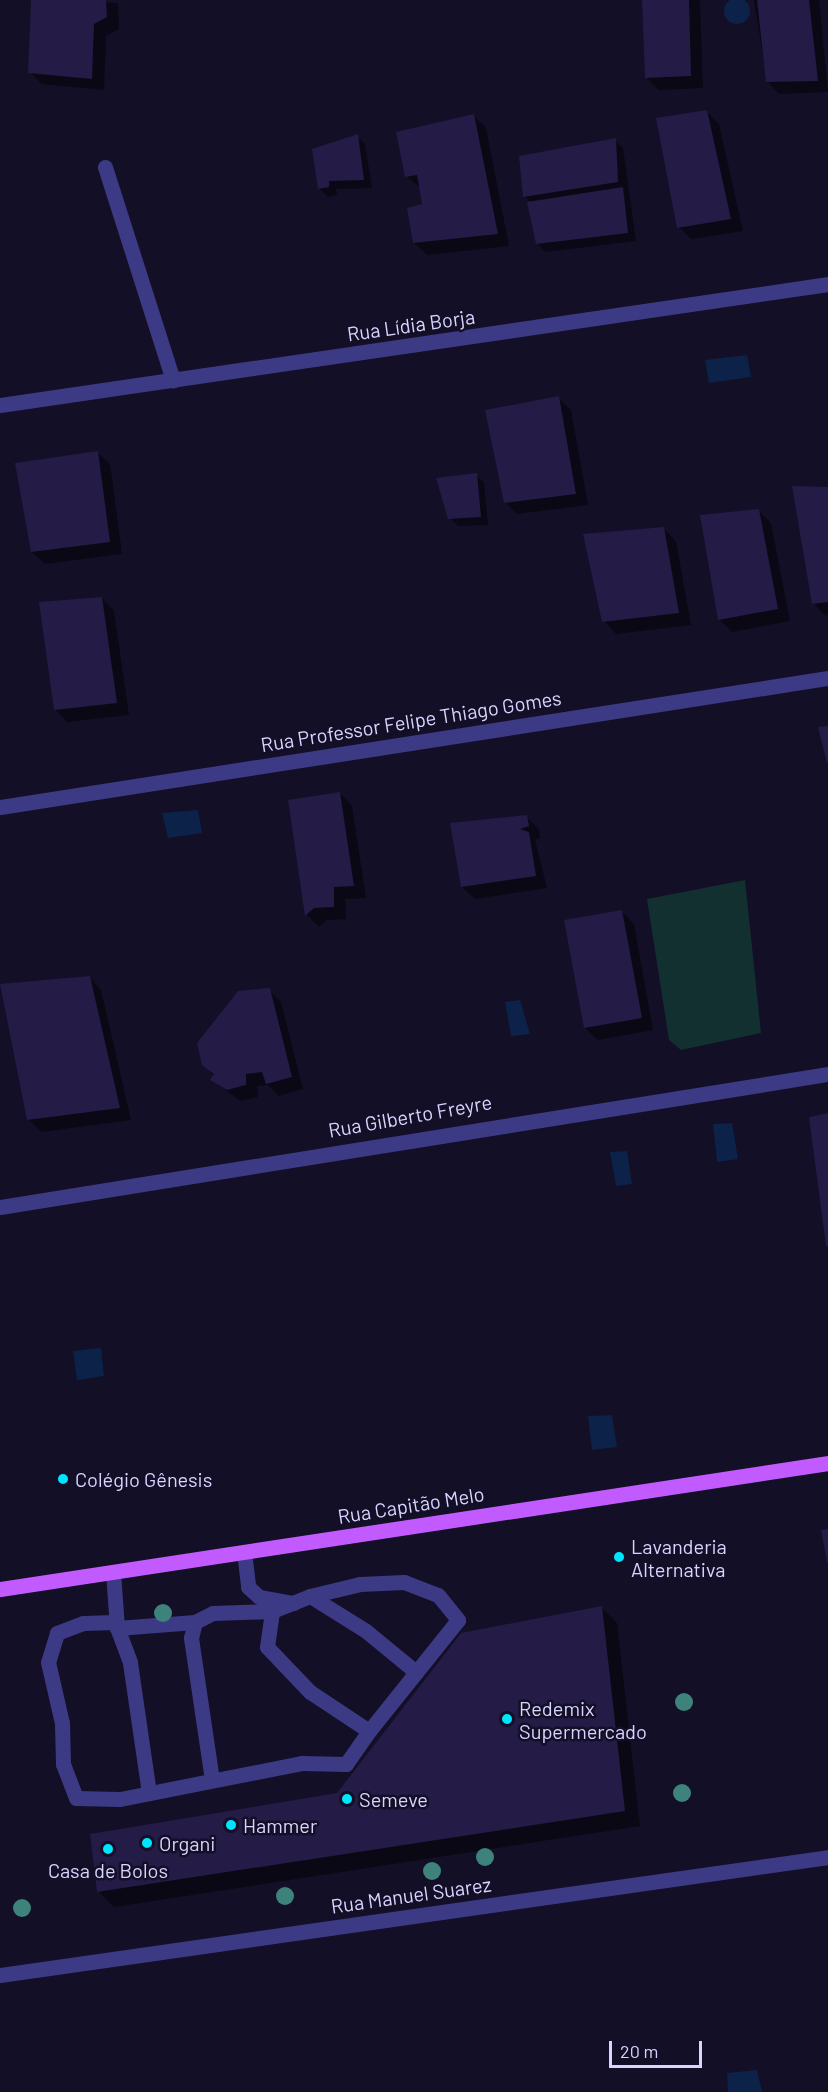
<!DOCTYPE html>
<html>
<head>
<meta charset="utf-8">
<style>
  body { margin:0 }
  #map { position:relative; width:828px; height:2092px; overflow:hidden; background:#130f26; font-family:Barlow,sans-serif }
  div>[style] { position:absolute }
  .green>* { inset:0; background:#12302f }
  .water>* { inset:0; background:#0c2248 }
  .round { border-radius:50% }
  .shadow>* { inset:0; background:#0007 }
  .building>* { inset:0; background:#241b47 }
  .minor>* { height:15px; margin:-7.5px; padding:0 7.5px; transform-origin:7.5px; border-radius:7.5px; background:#3d3a85 }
  .major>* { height:15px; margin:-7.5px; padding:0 7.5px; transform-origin:7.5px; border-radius:7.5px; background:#c25bff }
  .trees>* { width:18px; height:18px; margin:-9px; border-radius:50%; background:#3d827b }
  .dots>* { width:16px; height:16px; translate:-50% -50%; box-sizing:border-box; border:3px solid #130f26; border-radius:50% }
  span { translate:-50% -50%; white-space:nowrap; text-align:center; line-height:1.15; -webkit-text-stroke:5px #130f26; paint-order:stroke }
  .street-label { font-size:20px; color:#d9d4ff }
  .poi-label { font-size:20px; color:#d9d4ff }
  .left { translate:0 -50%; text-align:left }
  .scale { position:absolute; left:609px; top:2041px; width:93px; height:27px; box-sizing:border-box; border:3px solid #d9d4ff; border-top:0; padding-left:8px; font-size:18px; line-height:21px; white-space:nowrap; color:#d9d4ff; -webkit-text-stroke:4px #130f26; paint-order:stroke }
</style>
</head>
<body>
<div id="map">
  <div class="green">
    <i style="clip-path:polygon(745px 880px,761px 1033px,681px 1050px,669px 1040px,647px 899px)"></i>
  </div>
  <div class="water">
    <i class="round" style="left:724px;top:-2px;width:26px;height:26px"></i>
    <i style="clip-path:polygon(747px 355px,751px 377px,709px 383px,705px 360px)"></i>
    <i style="clip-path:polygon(198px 810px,202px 833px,168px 838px,162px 813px)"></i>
    <i style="clip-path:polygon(520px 1000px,530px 1034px,511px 1036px,505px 1002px)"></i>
    <i style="clip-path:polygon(732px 1123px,738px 1159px,717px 1162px,713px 1124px)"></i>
    <i style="clip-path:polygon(627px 1151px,632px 1184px,616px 1186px,610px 1152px)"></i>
    <i style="clip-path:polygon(101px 1348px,104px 1376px,77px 1380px,73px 1351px)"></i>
    <i style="clip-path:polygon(612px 1415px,617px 1447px,592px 1450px,588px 1416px)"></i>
    <i style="clip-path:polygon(757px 2070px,762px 2092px,728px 2092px,727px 2073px)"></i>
  </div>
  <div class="shadow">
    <i style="clip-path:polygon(33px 0,118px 3px,119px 29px,106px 36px,104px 90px,42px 84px,30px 72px)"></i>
    <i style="clip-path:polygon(644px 0,700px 0,703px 88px,658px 90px,646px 77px)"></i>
    <i style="clip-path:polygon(754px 0,819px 0,828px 92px,779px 94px,767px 81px)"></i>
    <i style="clip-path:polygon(707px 112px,719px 124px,743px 231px,691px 239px,679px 227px)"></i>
    <i style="clip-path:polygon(474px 116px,486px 128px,509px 246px,427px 255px,414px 243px,424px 205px,421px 188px,406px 176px)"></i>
    <i style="clip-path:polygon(357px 136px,365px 144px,372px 188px,336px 189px,337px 195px,328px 197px,319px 188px)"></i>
    <i style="clip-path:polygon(615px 140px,623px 148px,636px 241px,545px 252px,537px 243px,531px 203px,525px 196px)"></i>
    <i style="clip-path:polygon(558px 398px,571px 410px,588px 505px,517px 514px,505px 502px)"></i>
    <i style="clip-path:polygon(97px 452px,110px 464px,122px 554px,45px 564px,32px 552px)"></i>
    <i style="clip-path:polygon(476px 475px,484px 483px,488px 525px,458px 526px,450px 518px)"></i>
    <i style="clip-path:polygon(828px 489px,828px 615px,826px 616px,813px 603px)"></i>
    <i style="clip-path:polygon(758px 510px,771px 523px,790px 621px,732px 632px,720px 620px)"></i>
    <i style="clip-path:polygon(664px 529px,676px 541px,691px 625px,616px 634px,604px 621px)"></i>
    <i style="clip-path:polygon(102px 598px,114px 611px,129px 715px,67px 722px,55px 709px)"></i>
    <i style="clip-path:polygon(340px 793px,352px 806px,366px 898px,345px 899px,346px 919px,327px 920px,319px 927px,307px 915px,290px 801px)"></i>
    <i style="clip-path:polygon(526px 817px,539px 829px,540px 838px,535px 840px,547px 888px,475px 899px,462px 887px)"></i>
    <i style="clip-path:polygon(622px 912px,634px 924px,653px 1030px,598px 1040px,585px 1028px)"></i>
    <i style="clip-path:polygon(89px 977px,101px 990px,131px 1120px,41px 1132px,29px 1120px)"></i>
    <i style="clip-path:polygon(269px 990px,281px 1002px,303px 1089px,279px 1096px,268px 1085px,257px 1086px,258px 1097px,240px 1101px,212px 1080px,215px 1076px,203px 1064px)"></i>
    <i style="clip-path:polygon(602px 1608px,617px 1623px,640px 1826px,114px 1907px,99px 1892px,338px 1795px)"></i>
  </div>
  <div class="building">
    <i style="clip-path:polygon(31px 0,106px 0,107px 17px,94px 24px,92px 79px,28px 73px)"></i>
    <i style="clip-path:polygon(642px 0,689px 0,691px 76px,645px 78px)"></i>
    <i style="clip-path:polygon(757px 0,809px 0,818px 81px,766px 82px)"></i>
    <i style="clip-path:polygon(707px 110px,731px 219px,677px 228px,656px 118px)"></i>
    <i style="clip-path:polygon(474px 114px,498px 234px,413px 243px,407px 208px,422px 204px,417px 175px,405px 177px,396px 132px)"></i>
    <i style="clip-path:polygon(358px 134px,364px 180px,329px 181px,329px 187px,318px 189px,312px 149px)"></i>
    <i style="clip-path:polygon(616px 138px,618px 182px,523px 197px,519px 156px)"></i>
    <i style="clip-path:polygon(623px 187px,628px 233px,536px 244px,527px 202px)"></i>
    <i style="clip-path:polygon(559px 396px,576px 494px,504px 503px,485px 410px)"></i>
    <i style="clip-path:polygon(98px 451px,110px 542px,31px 552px,15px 463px)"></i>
    <i style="clip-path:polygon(477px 473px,481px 517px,448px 519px,436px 478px)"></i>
    <i style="clip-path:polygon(792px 486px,828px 487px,828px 602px,812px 604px)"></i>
    <i style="clip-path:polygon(759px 509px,778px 609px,718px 620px,700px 515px)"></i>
    <i style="clip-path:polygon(664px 527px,679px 613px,602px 622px,583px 534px)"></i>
    <i style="clip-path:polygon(102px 597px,117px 703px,54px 710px,39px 602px)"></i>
    <i style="clip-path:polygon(828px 726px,828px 762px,827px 763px,818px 727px)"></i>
    <i style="clip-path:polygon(340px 792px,354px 886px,334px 887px,334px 907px,314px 908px,305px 916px,288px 800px)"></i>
    <i style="clip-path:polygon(527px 815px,529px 826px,520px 829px,529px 832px,536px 876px,461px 887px,450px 823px)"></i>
    <i style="clip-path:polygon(622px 910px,642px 1018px,584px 1028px,564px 920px)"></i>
    <i style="clip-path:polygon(90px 976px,120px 1108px,27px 1120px,0 984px)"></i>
    <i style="clip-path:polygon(270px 988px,292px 1077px,266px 1084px,262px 1072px,246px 1074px,246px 1085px,227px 1090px,210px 1080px,214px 1074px,202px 1065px,197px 1043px,238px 991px)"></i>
    <i style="clip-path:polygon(828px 1113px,828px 1246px,826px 1246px,809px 1117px)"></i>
    <i style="clip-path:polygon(828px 1529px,828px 1562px,827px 1562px,821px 1530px)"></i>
    <i style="clip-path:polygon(602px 1606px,625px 1811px,97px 1892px,90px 1834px,337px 1793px,461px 1633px)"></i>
  </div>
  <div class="minor">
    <i style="left:105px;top:167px;width:224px;rotate:72.3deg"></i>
    <i style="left:0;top:405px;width:837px;rotate:-8.31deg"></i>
    <i style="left:0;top:807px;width:838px;rotate:-8.86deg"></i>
    <i style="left:0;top:1207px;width:839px;rotate:-9.13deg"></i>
    <i style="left:244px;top:1552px;width:35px;rotate:83deg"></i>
    <i style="left:248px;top:1587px;width:15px;rotate:42deg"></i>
    <i style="left:259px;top:1597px;width:35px;rotate:10deg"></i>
    <i style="left:113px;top:1572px;width:56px;rotate:85.9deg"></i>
    <i style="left:117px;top:1628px;width:78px;rotate:-4.4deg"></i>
    <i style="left:310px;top:1596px;width:51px;rotate:-13.5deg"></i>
    <i style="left:360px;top:1584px;width:44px;rotate:-2.6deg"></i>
    <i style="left:404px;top:1582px;width:36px;rotate:21deg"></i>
    <i style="left:438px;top:1595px;width:32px;rotate:51deg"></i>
    <i style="left:458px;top:1620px;width:142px;rotate:128.7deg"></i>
    <i style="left:212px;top:1780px;width:144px;rotate:-98.4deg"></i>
    <i style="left:191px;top:1638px;width:16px;rotate:-76deg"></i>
    <i style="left:195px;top:1622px;width:20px;rotate:-27deg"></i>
    <i style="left:213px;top:1613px;width:59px;rotate:-1.9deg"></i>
    <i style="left:149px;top:1793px;width:132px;rotate:-98.3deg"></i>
    <i style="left:130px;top:1662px;width:43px;rotate:-110.6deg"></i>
    <i style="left:115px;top:1622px;width:32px;rotate:178deg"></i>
    <i style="left:83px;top:1623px;width:28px;rotate:159deg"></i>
    <i style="left:57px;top:1633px;width:30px;rotate:107deg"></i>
    <i style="left:48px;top:1662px;width:63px;rotate:77.1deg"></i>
    <i style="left:62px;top:1723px;width:41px;rotate:88.6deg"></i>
    <i style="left:63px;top:1764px;width:36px;rotate:69deg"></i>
    <i style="left:76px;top:1798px;width:44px;rotate:1.3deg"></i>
    <i style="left:120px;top:1799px;width:186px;rotate:-11.2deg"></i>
    <i style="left:302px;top:1763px;width:44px;rotate:1.3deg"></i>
    <i style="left:346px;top:1764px;width:40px;rotate:-55.1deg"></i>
    <i style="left:369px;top:1731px;width:71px;rotate:-146.5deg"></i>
    <i style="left:310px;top:1692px;width:62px;rotate:-133.7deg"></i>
    <i style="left:267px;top:1647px;width:36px;rotate:-82deg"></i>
    <i style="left:272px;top:1611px;width:41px;rotate:-21.5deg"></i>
    <i style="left:310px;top:1596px;width:66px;rotate:32deg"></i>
    <i style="left:366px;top:1631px;width:65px;rotate:39.4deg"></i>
    <i style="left:0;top:1975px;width:836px;rotate:-8.11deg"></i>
  </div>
  <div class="major">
    <i style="left:0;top:1589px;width:838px;rotate:-8.65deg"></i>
  </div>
  <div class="trees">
    <i style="left:163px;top:1613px"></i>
    <i style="left:684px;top:1702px"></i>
    <i style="left:682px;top:1793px"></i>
    <i style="left:485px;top:1857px"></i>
    <i style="left:432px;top:1871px"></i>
    <i style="left:285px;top:1896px"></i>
    <i style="left:22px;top:1908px"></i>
  </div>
  <div class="dots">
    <i style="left:63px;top:1479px;background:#00e5ff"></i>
    <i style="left:619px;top:1557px;background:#00e5ff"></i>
    <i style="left:507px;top:1719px;background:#00e5ff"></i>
    <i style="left:347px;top:1799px;background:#00e5ff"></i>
    <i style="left:231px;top:1825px;background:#00e5ff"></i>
    <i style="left:147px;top:1843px;background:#00e5ff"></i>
    <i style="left:108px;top:1849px;background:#00e5ff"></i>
  </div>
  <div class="street-label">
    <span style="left:411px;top:325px;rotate:-8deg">Rua Lídia Borja</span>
    <span style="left:411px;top:721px;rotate:-9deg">Rua Professor Felipe Thiago Gomes</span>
    <span style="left:410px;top:1116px;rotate:-10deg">Rua Gilberto Freyre</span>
    <span style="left:411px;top:1505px;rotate:-9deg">Rua Capitão Melo</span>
    <span style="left:411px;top:1895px;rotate:-8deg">Rua Manuel Suarez</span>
  </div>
  <div class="poi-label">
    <span class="left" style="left:75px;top:1479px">Colégio Gênesis</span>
    <span class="left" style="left:631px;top:1558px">Lavanderia<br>Alternativa</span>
    <span class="left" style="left:519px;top:1720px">Redemix<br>Supermercado</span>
    <span class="left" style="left:359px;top:1799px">Semeve</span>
    <span class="left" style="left:243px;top:1825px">Hammer</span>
    <span class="left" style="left:159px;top:1843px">Organi</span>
    <span style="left:108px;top:1870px">Casa de Bolos</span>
  </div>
  <div class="scale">20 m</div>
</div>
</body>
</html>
